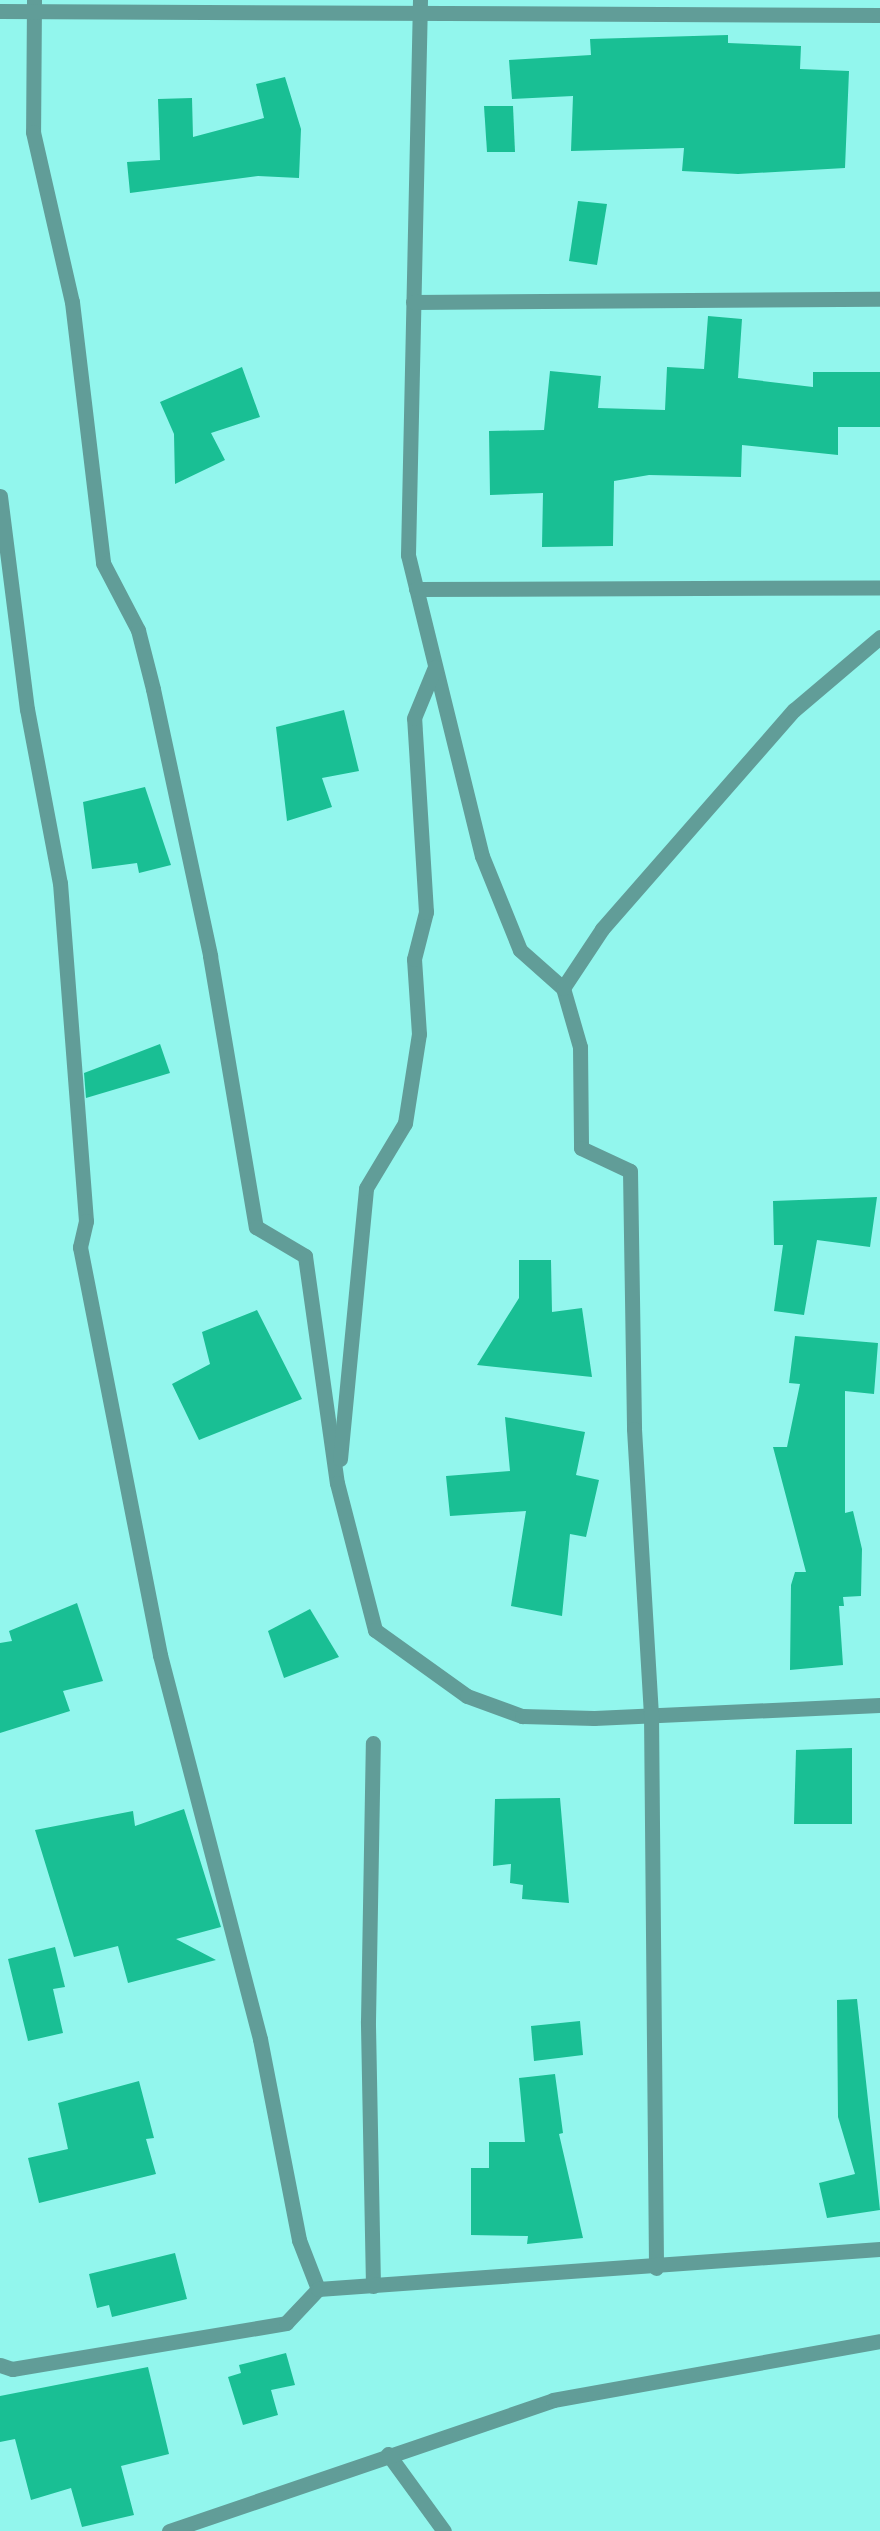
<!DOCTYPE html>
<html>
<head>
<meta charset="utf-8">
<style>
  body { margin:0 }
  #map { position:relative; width:880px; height:2531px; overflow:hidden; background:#92f6ed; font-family:Poppins,sans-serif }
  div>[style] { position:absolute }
  .building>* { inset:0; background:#19bf94 }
  .minor>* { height:15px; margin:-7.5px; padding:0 7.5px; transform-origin:7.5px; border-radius:7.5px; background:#619d98 }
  span { translate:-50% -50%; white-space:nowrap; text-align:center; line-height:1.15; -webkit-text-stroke:4.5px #fff; paint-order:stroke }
</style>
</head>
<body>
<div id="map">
  <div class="building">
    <i style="clip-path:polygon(728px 35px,728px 43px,801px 46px,800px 69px,849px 71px,845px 168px,738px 174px,682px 171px,684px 148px,571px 151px,573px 96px,512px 99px,509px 60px,591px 55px,590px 39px)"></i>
    <i style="clip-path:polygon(285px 77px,301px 129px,299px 178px,258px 176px,130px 193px,127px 162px,160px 160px,158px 99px,192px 98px,193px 137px,264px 118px,256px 84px)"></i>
    <i style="clip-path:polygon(484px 106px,513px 106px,515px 152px,487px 152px)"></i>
    <i style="clip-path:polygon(578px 201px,607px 204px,597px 265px,569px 261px)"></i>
    <i style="clip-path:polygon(708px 316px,742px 319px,738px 378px,813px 387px,813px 372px,880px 372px,880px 427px,838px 427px,838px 455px,742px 445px,741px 477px,649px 475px,614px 481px,613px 546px,542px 547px,543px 493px,490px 495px,489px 431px,544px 430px,550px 371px,601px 376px,598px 408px,665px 410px,667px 367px,704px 369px)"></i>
    <i style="clip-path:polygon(242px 367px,260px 417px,211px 433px,225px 460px,175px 484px,174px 434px,160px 402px)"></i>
    <i style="clip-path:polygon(344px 710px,359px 771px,322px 778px,332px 807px,287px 821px,276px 727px)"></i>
    <i style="clip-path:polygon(145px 787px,171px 865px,139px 873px,137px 863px,92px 869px,83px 802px)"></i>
    <i style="clip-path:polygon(160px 1044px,170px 1073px,86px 1098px,84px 1073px)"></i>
    <i style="clip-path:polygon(877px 1197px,870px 1247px,817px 1240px,804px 1315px,774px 1311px,783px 1245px,774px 1245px,773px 1201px)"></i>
    <i style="clip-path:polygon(519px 1260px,551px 1260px,552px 1312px,582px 1308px,592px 1377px,477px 1365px,519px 1298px)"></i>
    <i style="clip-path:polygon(257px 1310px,302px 1399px,199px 1440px,172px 1384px,210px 1364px,202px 1332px)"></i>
    <i style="clip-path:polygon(795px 1336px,878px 1343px,874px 1394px,845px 1391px,845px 1513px,853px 1511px,862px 1549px,861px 1596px,843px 1597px,844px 1606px,839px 1606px,843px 1665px,790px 1670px,791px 1585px,795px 1572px,806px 1572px,773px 1447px,787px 1447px,800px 1384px,789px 1383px)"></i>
    <i style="clip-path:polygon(505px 1417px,585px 1432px,576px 1475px,599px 1480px,586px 1537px,570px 1534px,562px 1616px,511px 1606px,526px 1511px,450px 1516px,446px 1476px,510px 1471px)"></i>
    <i style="clip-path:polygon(77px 1603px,103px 1681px,63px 1691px,70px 1711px,0 1733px,0 1643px,12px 1641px,9px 1631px)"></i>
    <i style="clip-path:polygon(310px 1609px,339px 1657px,284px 1678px,268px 1631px)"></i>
    <i style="clip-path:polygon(852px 1748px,852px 1824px,794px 1824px,796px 1750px)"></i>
    <i style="clip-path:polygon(560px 1798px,569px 1903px,522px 1899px,523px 1885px,510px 1883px,511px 1864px,493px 1866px,495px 1799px)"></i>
    <i style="clip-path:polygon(184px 1809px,221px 1927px,176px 1939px,216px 1960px,128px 1983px,118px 1946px,74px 1957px,35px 1830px,133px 1811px,135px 1826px)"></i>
    <i style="clip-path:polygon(55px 1947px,65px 1987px,53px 1989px,63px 2033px,28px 2041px,8px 1959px)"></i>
    <i style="clip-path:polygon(857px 1999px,880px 2210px,827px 2218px,819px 2183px,855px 2174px,838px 2117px,837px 2000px)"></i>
    <i style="clip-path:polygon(580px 2021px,583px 2055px,534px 2061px,531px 2026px)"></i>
    <i style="clip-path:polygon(555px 2074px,563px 2133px,559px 2134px,583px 2238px,527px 2244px,528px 2236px,471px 2235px,471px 2168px,489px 2168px,489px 2142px,525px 2142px,519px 2078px)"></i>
    <i style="clip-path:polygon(139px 2081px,154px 2138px,146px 2139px,156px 2174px,39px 2203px,28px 2158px,68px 2149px,58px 2103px)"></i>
    <i style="clip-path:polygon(175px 2253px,187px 2299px,112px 2317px,109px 2305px,97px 2308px,89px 2274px)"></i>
    <i style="clip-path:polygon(286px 2353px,295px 2385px,271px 2390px,278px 2415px,243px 2425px,228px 2377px,241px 2373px,239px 2365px)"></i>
    <i style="clip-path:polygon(148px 2367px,169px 2454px,121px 2466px,134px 2515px,82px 2527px,71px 2488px,31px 2500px,15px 2439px,0 2442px,0 2396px)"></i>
  </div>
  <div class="minor">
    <i style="left:34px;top:0;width:132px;rotate:90.4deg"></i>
    <i style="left:33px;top:132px;width:174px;rotate:77.1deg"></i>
    <i style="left:72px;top:302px;width:263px;rotate:83.2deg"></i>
    <i style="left:103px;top:563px;width:76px;rotate:62.4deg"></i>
    <i style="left:138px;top:630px;width:61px;rotate:75.7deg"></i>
    <i style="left:153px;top:689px;width:273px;rotate:77.9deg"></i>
    <i style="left:210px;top:956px;width:275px;rotate:80.4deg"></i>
    <i style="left:256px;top:1227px;width:57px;rotate:30.6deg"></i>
    <i style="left:305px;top:1256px;width:229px;rotate:82deg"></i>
    <i style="left:337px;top:1483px;width:152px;rotate:75.5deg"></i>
    <i style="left:375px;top:1630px;width:113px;rotate:35.7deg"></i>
    <i style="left:467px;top:1696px;width:59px;rotate:20deg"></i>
    <i style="left:522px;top:1716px;width:72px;rotate:1.6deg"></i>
    <i style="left:594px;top:1718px;width:286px;rotate:-2.6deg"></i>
    <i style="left:420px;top:0;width:555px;rotate:91.24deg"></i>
    <i style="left:408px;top:555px;width:310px;rotate:76.2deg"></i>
    <i style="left:482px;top:856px;width:101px;rotate:68deg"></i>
    <i style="left:520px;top:950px;width:57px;rotate:41.5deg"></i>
    <i style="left:563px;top:988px;width:61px;rotate:73.9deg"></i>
    <i style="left:580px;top:1047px;width:101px;rotate:89.4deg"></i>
    <i style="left:581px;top:1148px;width:54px;rotate:25.1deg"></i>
    <i style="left:630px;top:1171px;width:258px;rotate:89.1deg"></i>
    <i style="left:634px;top:1429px;width:285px;rotate:86.6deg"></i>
    <i style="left:651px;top:1713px;width:555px;rotate:89.48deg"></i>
    <i style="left:0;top:11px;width:880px;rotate:0.26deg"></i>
    <i style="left:413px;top:302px;width:467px;rotate:-0.4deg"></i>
    <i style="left:0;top:496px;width:215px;rotate:82.8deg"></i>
    <i style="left:27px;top:709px;width:177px;rotate:79.3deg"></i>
    <i style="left:60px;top:883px;width:339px;rotate:85.6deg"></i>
    <i style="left:86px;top:1221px;width:27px;rotate:103deg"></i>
    <i style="left:80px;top:1247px;width:416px;rotate:78.9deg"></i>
    <i style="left:160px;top:1655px;width:397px;rotate:75.4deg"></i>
    <i style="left:260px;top:2039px;width:205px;rotate:79deg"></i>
    <i style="left:299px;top:2240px;width:53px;rotate:68.8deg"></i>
    <i style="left:416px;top:589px;width:464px;rotate:-0.2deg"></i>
    <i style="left:563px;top:988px;width:71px;rotate:-56.5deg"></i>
    <i style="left:602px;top:929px;width:291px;rotate:-48.8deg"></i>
    <i style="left:794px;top:710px;width:113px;rotate:-40.3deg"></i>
    <i style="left:340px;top:1459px;width:272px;rotate:-84.5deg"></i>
    <i style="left:366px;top:1188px;width:76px;rotate:-59deg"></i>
    <i style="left:405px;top:1123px;width:90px;rotate:-81.1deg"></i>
    <i style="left:419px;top:1034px;width:75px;rotate:-93.8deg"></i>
    <i style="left:414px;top:959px;width:49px;rotate:-75.7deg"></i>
    <i style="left:426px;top:912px;width:194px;rotate:-93.5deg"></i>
    <i style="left:414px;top:718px;width:55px;rotate:-67.6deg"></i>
    <i style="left:373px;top:2286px;width:265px;rotate:-91.1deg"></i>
    <i style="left:368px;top:2021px;width:278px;rotate:-89deg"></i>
    <i style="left:0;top:2365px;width:13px;rotate:18deg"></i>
    <i style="left:12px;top:2369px;width:278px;rotate:-9.5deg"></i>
    <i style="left:286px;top:2323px;width:47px;rotate:-46.7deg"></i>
    <i style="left:318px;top:2289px;width:563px;rotate:-4.07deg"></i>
    <i style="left:388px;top:2454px;width:95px;rotate:54deg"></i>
    <i style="left:169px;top:2531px;width:406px;rotate:-18.8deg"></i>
    <i style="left:553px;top:2400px;width:332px;rotate:-10.2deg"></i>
  </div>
</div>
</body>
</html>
